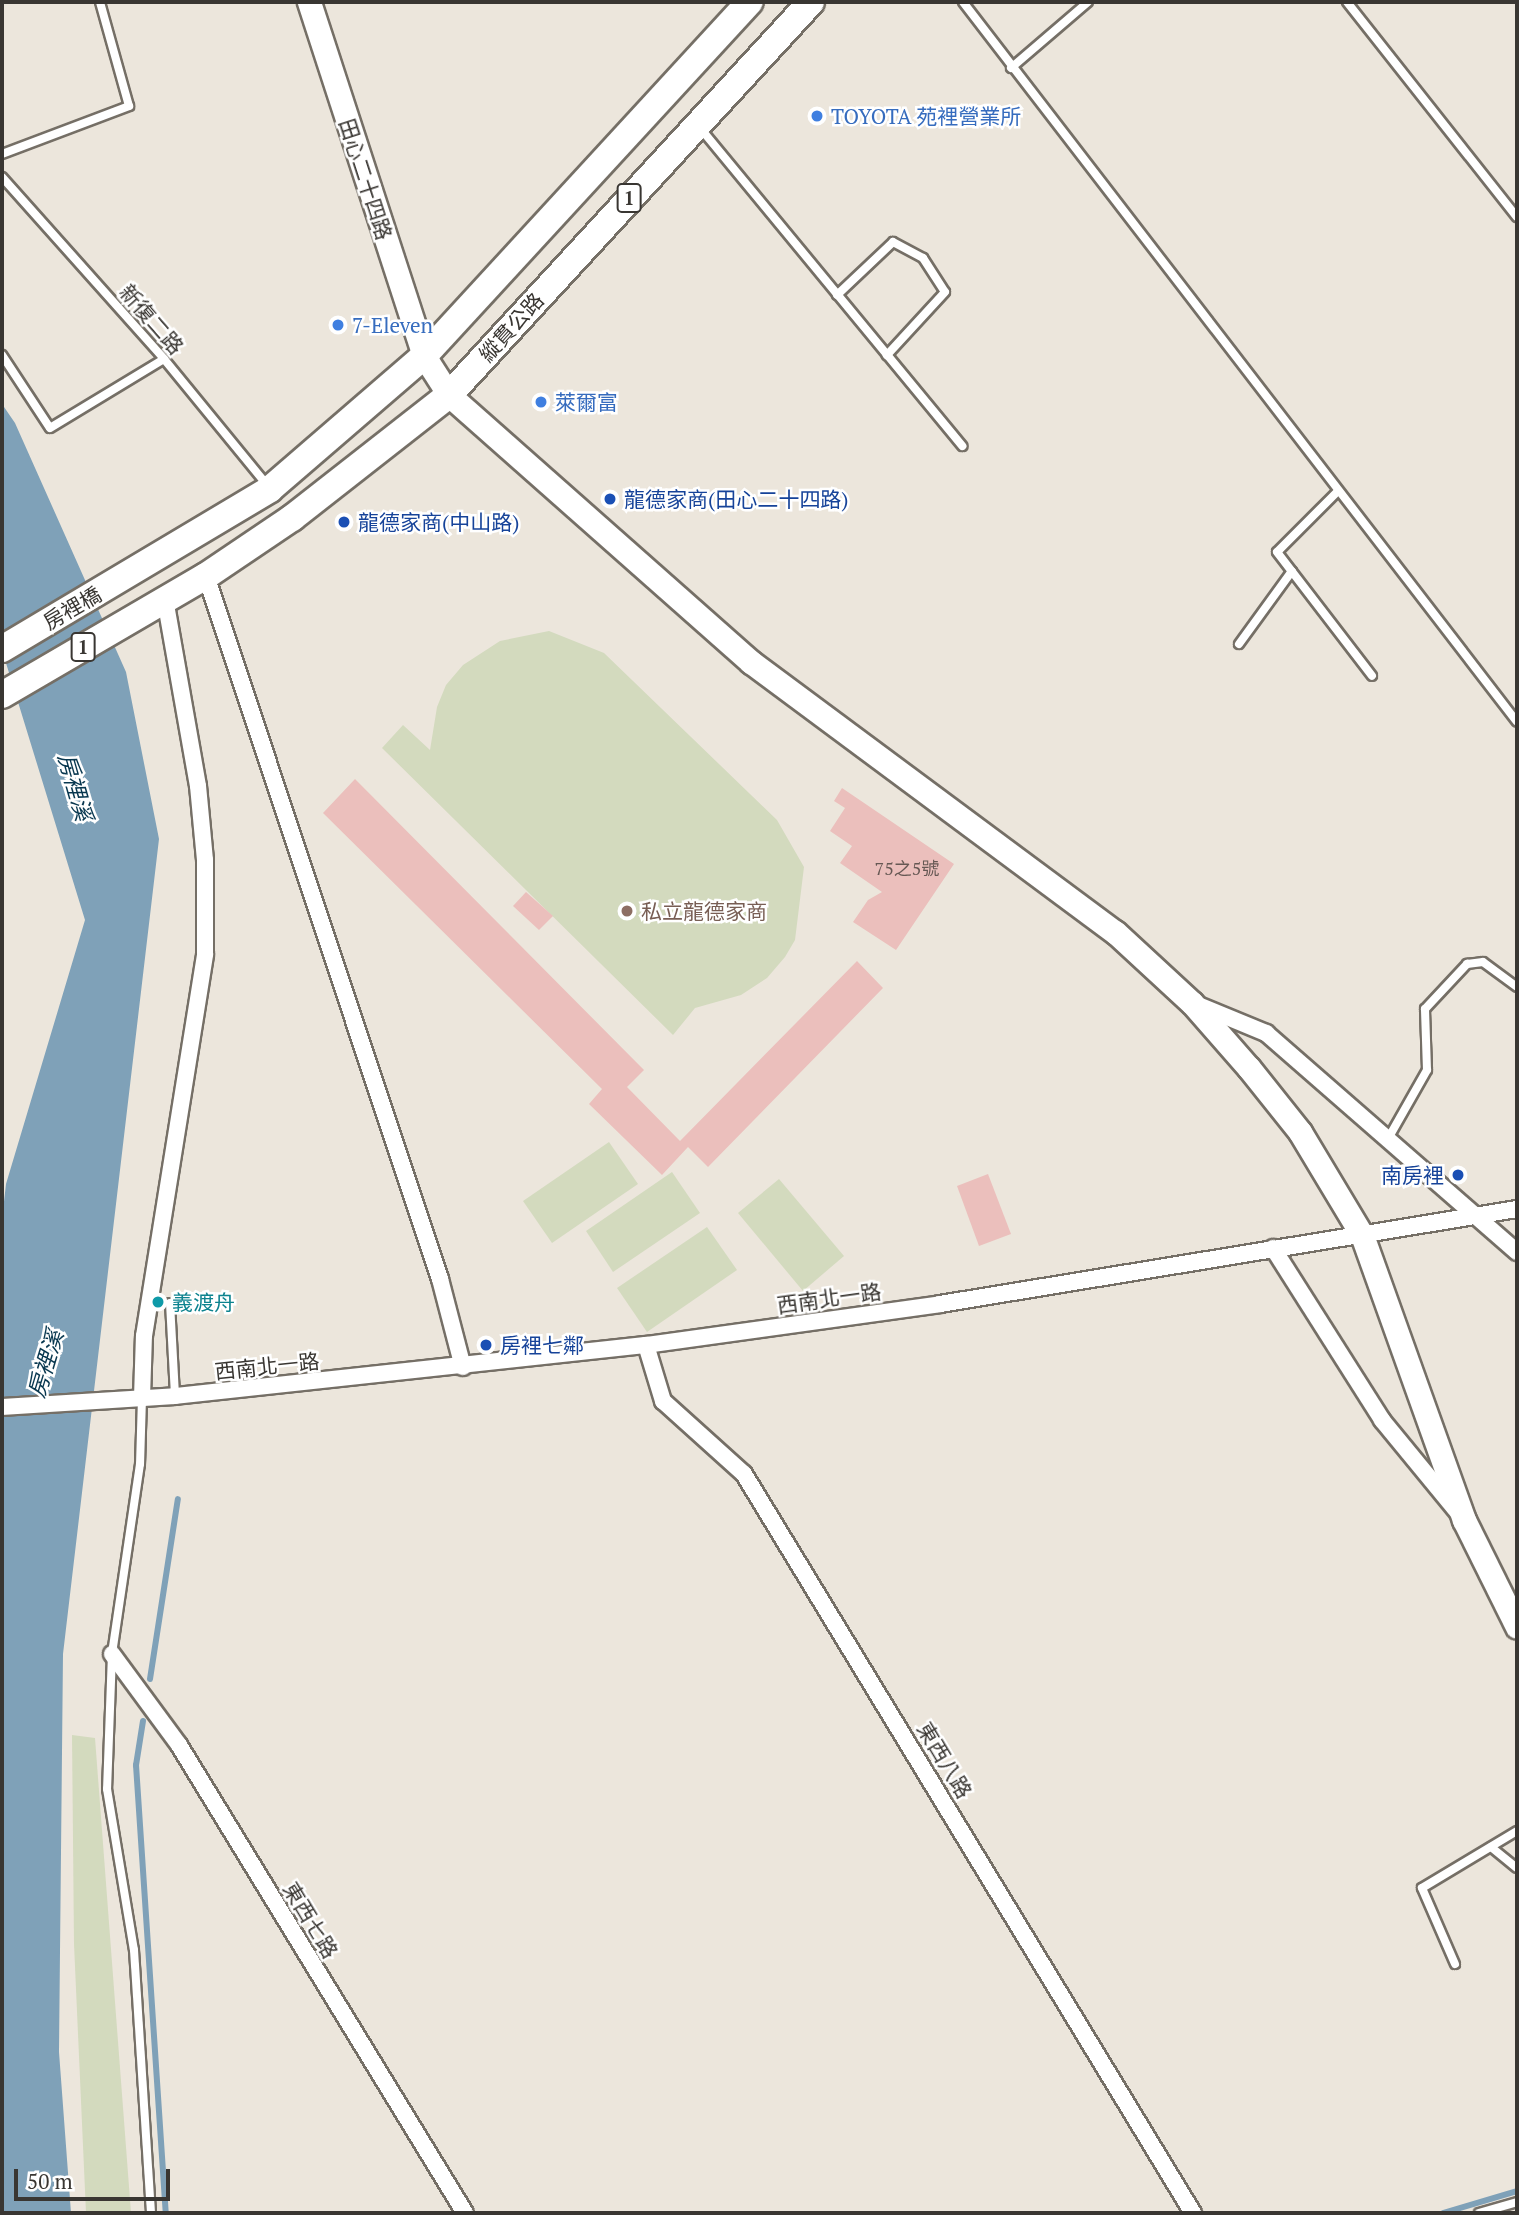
<!DOCTYPE html>
<html>
<head>
<meta charset="utf-8">
<style>
  body { margin:0 }
  #map { position:relative; width:1519px; height:2215px; overflow:hidden; background:#ece6dc; font-family:"PT Serif","Noto Sans TC",serif }
  div>[style] { position:absolute }
  .green>* { inset:0; background:#d3dabe }
  .water>* { inset:0; background:#7fa1b8 }
  .stream>* { height:6px; margin:-3px; padding:0 3px; transform-origin:3px; border-radius:3px; background:#7fa1b8 }
  .building>* { inset:0; background:#ebbfbc }
  .roads { filter:drop-shadow(2px 0 #756f66) drop-shadow(-2px 0 #756f66) drop-shadow(0 2px #756f66) drop-shadow(0 -2px #756f66) }
  .lane>* { height:8px; margin:-4px; padding:0 4px; transform-origin:4px; border-radius:4px; background:#fff }
  .street>* { height:16px; margin:-8px; padding:0 8px; transform-origin:8px; border-radius:8px; background:#fff }
  .secondary>* { height:23px; margin:-11.5px; padding:0 11.5px; transform-origin:11.5px; border-radius:11.5px; background:#fff }
  .primary>* { height:26px; margin:-13px; padding:0 13px; transform-origin:13px; border-radius:13px; background:#fff }
  .dots>* { width:19px; height:19px; translate:-50% -50%; box-sizing:border-box; border:4px solid #fff; border-radius:50% }
  span { translate:-50% -50%; white-space:nowrap; text-align:center; line-height:1.15; -webkit-text-stroke:5px #fff; paint-order:stroke }
  .number-label { font-size:18px; color:#665854 }
  .number-label span { -webkit-text-stroke-width:0 }
  .shield-label span { padding:2px 5px; background:#fff; border:2px solid; border-radius:5px; -webkit-text-stroke-width:0 }
  .shield-label { font-size:19px; color:#393632; font-weight:700 }
  .shop-label { font-size:21px; color:#366cbe }
  .left { translate:0 -50%; text-align:left }
  .street-label { font-size:21px; color:#393632 }
  .transit-label { font-size:21px; color:#164399 }
  .right { translate:-100% -50%; text-align:right }
  .education-label { font-size:21px; color:#785e54 }
  .culture-label { font-size:21px; color:#0d838f }
  .water-label { font-size:23px; color:#08374f; font-style:italic }
  .frame { position:absolute; inset:0; border:4px solid #393632; pointer-events:none }
  .scale { position:absolute; left:14px; top:2169px; width:156px; height:32px; box-sizing:border-box; border:4px solid #393632; border-top:0; padding-left:9px; font-size:21px; line-height:24px; white-space:nowrap; color:#393632; -webkit-text-stroke:5px #fff; paint-order:stroke }
</style>
</head>
<body>
<div id="map">
  <div class="green">
    <i style="clip-path:polygon(549px 631px,604px 653px,777px 820px,804px 867px,795px 940px,785px 957px,767px 978px,741px 995px,695px 1008px,673px 1035px,382px 748px,403px 725px,430px 750px,437px 707px,446px 685px,463px 665px,500px 641px)"></i>
    <i style="clip-path:polygon(609px 1142px,638px 1184px,552px 1243px,523px 1201px)"></i>
    <i style="clip-path:polygon(672px 1172px,700px 1213px,613px 1272px,586px 1231px)"></i>
    <i style="clip-path:polygon(779px 1179px,844px 1256px,803px 1291px,738px 1213px)"></i>
    <i style="clip-path:polygon(707px 1227px,737px 1270px,647px 1332px,617px 1288px)"></i>
    <i style="clip-path:polygon(72px 1735px,95px 1738px,131px 2213px,86px 2213px,74px 1944px)"></i>
  </div>
  <div class="water">
    <i style="clip-path:polygon(2px 404px,15px 423px,126px 672px,159px 839px,63px 1654px,59px 2052px,71px 2213px,2px 2213px,2px 1219px,6px 1184px,85px 920px,2px 650px)"></i>
  </div>
  <div class="stream">
    <i style="left:150px;top:1679px;width:182px;rotate:-81.2deg"></i>
    <i style="left:143px;top:1721px;width:45px;rotate:99deg"></i>
    <i style="left:136px;top:1765px;width:449px;rotate:86.2deg"></i>
    <i style="left:1443px;top:2213px;width:77px;rotate:-16.6deg"></i>
  </div>
  <div class="building">
    <i style="clip-path:polygon(355px 779px,644px 1070px,627px 1087px,680px 1141px,857px 961px,883px 988px,708px 1167px,688px 1147px,662px 1175px,589px 1104px,602px 1089px,323px 813px)"></i>
    <i style="clip-path:polygon(842px 788px,954px 864px,896px 950px,853px 922px,868px 900px,882px 892px,840px 863px,852px 846px,830px 831px,845px 808px,834px 801px)"></i>
    <i style="clip-path:polygon(526px 892px,553px 916px,539px 930px,513px 906px)"></i>
    <i style="clip-path:polygon(988px 1174px,1011px 1234px,979px 1246px,957px 1186px)"></i>
  </div>
  <div class="roads">
    <div class="lane">
      <i style="left:963px;top:2px;width:908px;rotate:52.42deg"></i>
      <i style="left:1347px;top:2px;width:274px;rotate:51.7deg"></i>
      <i style="left:1011px;top:68px;width:101px;rotate:-40.6deg"></i>
      <i style="left:701px;top:129px;width:411px;rotate:50.5deg"></i>
      <i style="left:2px;top:154px;width:136px;rotate:-20.7deg"></i>
      <i style="left:129px;top:106px;width:108px;rotate:-105.6deg"></i>
      <i style="left:2px;top:177px;width:244px;rotate:48.3deg"></i>
      <i style="left:164px;top:359px;width:164px;rotate:50.7deg"></i>
      <i style="left:837px;top:295px;width:77px;rotate:-43.4deg"></i>
      <i style="left:893px;top:242px;width:34px;rotate:28deg"></i>
      <i style="left:923px;top:258px;width:40px;rotate:57.1deg"></i>
      <i style="left:945px;top:292px;width:86px;rotate:132.6deg"></i>
      <i style="left:2px;top:355px;width:87px;rotate:56.7deg"></i>
      <i style="left:50px;top:428px;width:133px;rotate:-31.2deg"></i>
      <i style="left:1338px;top:491px;width:86px;rotate:135deg"></i>
      <i style="left:1277px;top:552px;width:156px;rotate:52.5deg"></i>
      <i style="left:1239px;top:644px;width:90px;rotate:-54deg"></i>
      <i style="left:1389px;top:1137px;width:77px;rotate:-60.4deg"></i>
      <i style="left:1427px;top:1070px;width:61px;rotate:-91.9deg"></i>
      <i style="left:1425px;top:1009px;width:62px;rotate:-47deg"></i>
      <i style="left:1467px;top:964px;width:16px;rotate:-7deg"></i>
      <i style="left:1483px;top:962px;width:42px;rotate:36.3deg"></i>
      <i style="left:170px;top:1303px;width:93px;rotate:86.9deg"></i>
      <i style="left:142px;top:1398px;width:66px;rotate:91.7deg"></i>
      <i style="left:140px;top:1464px;width:192px;rotate:98.4deg"></i>
      <i style="left:112px;top:1654px;width:135px;rotate:92.1deg"></i>
      <i style="left:107px;top:1789px;width:163px;rotate:80.5deg"></i>
      <i style="left:134px;top:1950px;width:264px;rotate:86.3deg"></i>
      <i style="left:1491px;top:1847px;width:33px;rotate:39deg"></i>
      <i style="left:1455px;top:1964px;width:83px;rotate:-113.5deg"></i>
      <i style="left:1422px;top:1888px;width:111px;rotate:-31deg"></i>
      <i style="left:1479px;top:2213px;width:40px;rotate:-16deg"></i>
    </div>
    <div class="street">
      <i style="left:206px;top:576px;width:741px;rotate:71.59deg"></i>
      <i style="left:440px;top:1279px;width:91px;rotate:75.4deg"></i>
      <i style="left:1198px;top:1005px;width:74px;rotate:22.4deg"></i>
      <i style="left:1266px;top:1033px;width:333px;rotate:41.1deg"></i>
      <i style="left:1273px;top:1248px;width:204px;rotate:57.6deg"></i>
      <i style="left:1382px;top:1420px;width:117px;rotate:50.6deg"></i>
      <i style="left:646px;top:1345px;width:59px;rotate:73.1deg"></i>
      <i style="left:663px;top:1401px;width:109px;rotate:42deg"></i>
      <i style="left:744px;top:1474px;width:865px;rotate:58.72deg"></i>
      <i style="left:142px;top:1398px;width:62px;rotate:-88.2deg"></i>
      <i style="left:144px;top:1336px;width:387px;rotate:-80.9deg"></i>
      <i style="left:205px;top:954px;width:94px;rotate:-90deg"></i>
      <i style="left:205px;top:860px;width:74px;rotate:-95.4deg"></i>
      <i style="left:198px;top:786px;width:190px;rotate:-100deg"></i>
      <i style="left:2px;top:1407px;width:173px;rotate:-3.6deg"></i>
      <i style="left:175px;top:1396px;width:474px;rotate:-6.2deg"></i>
      <i style="left:646px;top:1345px;width:297px;rotate:-7.9deg"></i>
      <i style="left:940px;top:1304px;width:585px;rotate:-9.35deg"></i>
      <i style="left:112px;top:1654px;width:113px;rotate:53.6deg"></i>
      <i style="left:179px;top:1745px;width:548px;rotate:58.57deg"></i>
    </div>
    <div class="secondary">
      <i style="left:309px;top:2px;width:372px;rotate:72deg"></i>
      <i style="left:424px;top:356px;width:46px;rotate:57.3deg"></i>
      <i style="left:449px;top:395px;width:403px;rotate:41.5deg"></i>
      <i style="left:751px;top:662px;width:453px;rotate:36.6deg"></i>
      <i style="left:1115px;top:932px;width:105px;rotate:42.7deg"></i>
      <i style="left:1192px;top:1003px;width:86px;rotate:48.8deg"></i>
      <i style="left:1249px;top:1068px;width:82px;rotate:51.4deg"></i>
      <i style="left:1300px;top:1132px;width:120px;rotate:59deg"></i>
      <i style="left:1362px;top:1235px;width:303px;rotate:70.3deg"></i>
      <i style="left:1464px;top:1520px;width:119px;rotate:63.6deg"></i>
    </div>
    <div class="primary">
      <i style="left:2px;top:649px;width:312px;rotate:-30.8deg"></i>
      <i style="left:270px;top:489px;width:203px;rotate:-40.8deg"></i>
      <i style="left:424px;top:356px;width:481px;rotate:-47.4deg"></i>
      <i style="left:2px;top:695px;width:236px;rotate:-30.3deg"></i>
      <i style="left:206px;top:576px;width:104px;rotate:-34deg"></i>
      <i style="left:292px;top:518px;width:199px;rotate:-38.1deg"></i>
      <i style="left:449px;top:395px;width:534px;rotate:-47.35deg"></i>
    </div>
  </div>
  <div class="dots">
    <i style="left:817px;top:116px;background:#3f7fe0"></i>
    <i style="left:338px;top:325px;background:#3f7fe0"></i>
    <i style="left:541px;top:402px;background:#3f7fe0"></i>
    <i style="left:610px;top:499px;background:#1a4fb4"></i>
    <i style="left:344px;top:522px;background:#1a4fb4"></i>
    <i style="left:627px;top:911px;background:#8d6e63"></i>
    <i style="left:1458px;top:1175px;background:#1a4fb4"></i>
    <i style="left:158px;top:1302px;background:#0f9aa8"></i>
    <i style="left:486px;top:1345px;background:#1a4fb4"></i>
  </div>
  <div class="number-label">
    <span style="left:907px;top:868px">75之5號</span>
  </div>
  <div class="shield-label">
    <span style="left:629px;top:198px">1</span>
    <span style="left:83px;top:647px">1</span>
  </div>
  <div class="shop-label">
    <span class="left" style="left:831px;top:116px">TOYOTA 苑裡營業所</span>
    <span class="left" style="left:352px;top:325px">7-Eleven</span>
    <span class="left" style="left:555px;top:402px">萊爾富</span>
  </div>
  <div class="street-label">
    <span style="left:366px;top:179px;rotate:72deg">田心二十四路</span>
    <span style="left:152px;top:319px;rotate:49deg">新復二路</span>
    <span style="left:511px;top:327px;rotate:-48deg">縱貫公路</span>
    <span style="left:72px;top:608px;rotate:-30deg">房裡橋</span>
    <span style="left:829px;top:1298px;rotate:-8deg">西南北一路</span>
    <span style="left:267px;top:1366px;rotate:-6deg">西南北一路</span>
    <span style="left:945px;top:1760px;rotate:59deg">東西八路</span>
    <span style="left:311px;top:1920px;rotate:59deg">東西七路</span>
  </div>
  <div class="transit-label">
    <span class="left" style="left:624px;top:499px">龍德家商(田心二十四路)</span>
    <span class="left" style="left:358px;top:522px">龍德家商(中山路)</span>
    <span class="right" style="left:1444px;top:1175px">南房裡</span>
    <span class="left" style="left:500px;top:1345px">房裡七鄰</span>
  </div>
  <div class="education-label">
    <span class="left" style="left:641px;top:911px">私立龍德家商</span>
  </div>
  <div class="culture-label">
    <span class="left" style="left:172px;top:1302px">義渡舟</span>
  </div>
  <div class="water-label">
    <span style="left:75px;top:787px;rotate:74deg">房裡溪</span>
    <span style="left:46px;top:1364px;rotate:-73deg">房裡溪</span>
  </div>
  <div class="frame"></div>
  <div class="scale">50 m</div>
</div>
</body>
</html>
